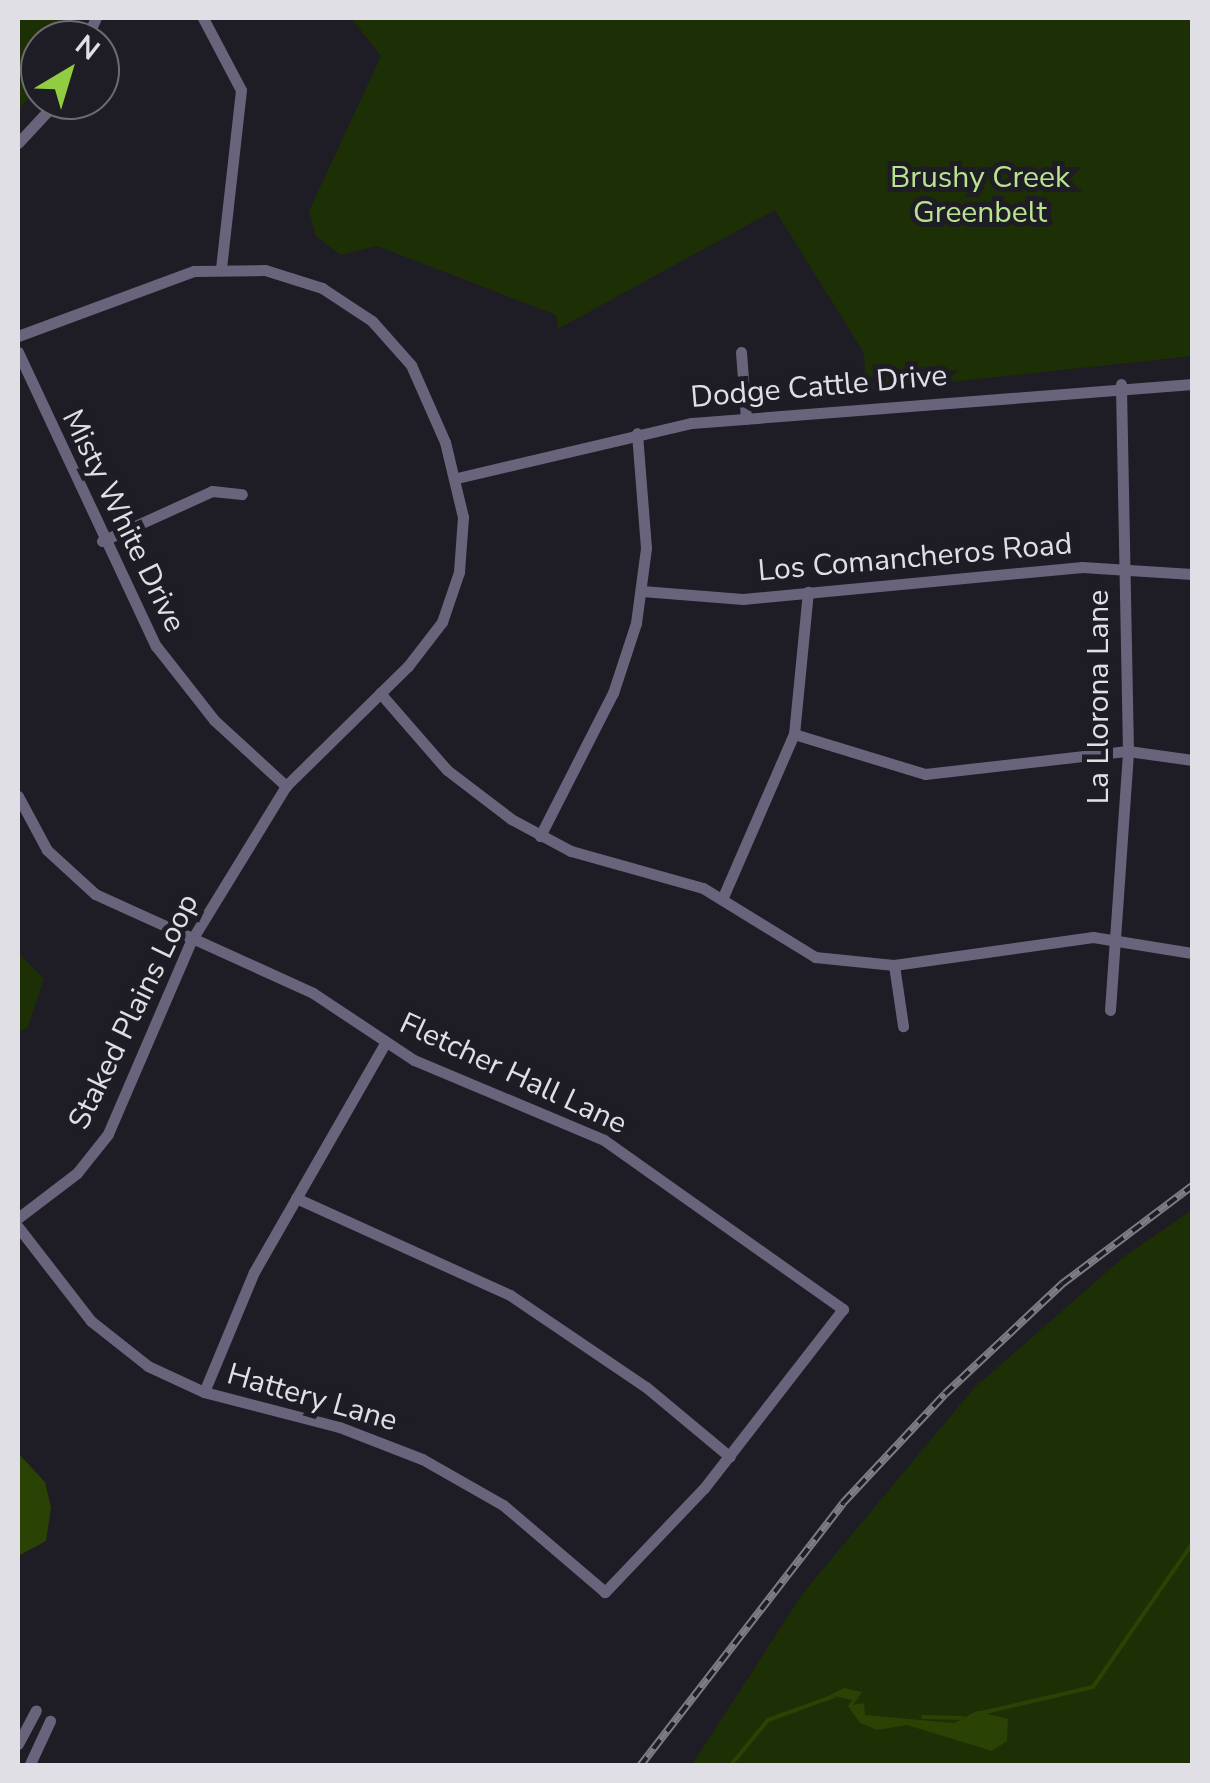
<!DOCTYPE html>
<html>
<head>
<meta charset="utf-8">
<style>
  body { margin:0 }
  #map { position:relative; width:1210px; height:1783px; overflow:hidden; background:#1e1c25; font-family:"Nunito Sans",sans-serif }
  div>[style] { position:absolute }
  .green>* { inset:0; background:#1d2f04 }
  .water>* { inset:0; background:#2a4204 }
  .stream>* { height:4px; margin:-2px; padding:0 2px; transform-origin:2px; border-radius:2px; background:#2a4204 }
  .street>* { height:11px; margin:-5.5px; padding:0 5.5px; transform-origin:5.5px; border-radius:5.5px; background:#6a637c }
  .rail>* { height:8px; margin-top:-4px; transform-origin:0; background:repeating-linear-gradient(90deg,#1e1c25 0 11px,#7d7b83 0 22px); box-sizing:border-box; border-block:2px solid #7d7b83 }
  span { translate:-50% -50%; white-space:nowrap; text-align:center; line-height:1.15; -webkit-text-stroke:10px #1e1c25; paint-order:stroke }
  .park-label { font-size:30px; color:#b9e38e }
  .street-label { font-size:30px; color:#e1dfe6 }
  .frame { position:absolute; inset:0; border:20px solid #e1dfe6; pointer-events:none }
  .north { position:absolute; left:20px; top:20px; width:100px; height:100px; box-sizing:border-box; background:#1e1c25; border:2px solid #6c6a72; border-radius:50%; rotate:38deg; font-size:28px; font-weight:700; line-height:40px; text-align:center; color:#e1dfe6 }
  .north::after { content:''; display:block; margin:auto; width:35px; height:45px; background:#90cd41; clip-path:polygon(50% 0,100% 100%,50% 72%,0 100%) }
</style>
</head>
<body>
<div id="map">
  <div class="green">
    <i style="clip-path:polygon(18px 18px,60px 18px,55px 40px,40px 40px,40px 87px,18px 109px)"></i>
    <i style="clip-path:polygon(351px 18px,1192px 18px,1192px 356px,866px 391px,864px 353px,775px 210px,558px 329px,556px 315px,377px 246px,340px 255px,316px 236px,309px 211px,381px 56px)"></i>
    <i style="clip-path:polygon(18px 952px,44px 979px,28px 1027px,18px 1033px)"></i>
    <i style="clip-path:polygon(1192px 1210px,1192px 1765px,691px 1766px,803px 1593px,974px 1388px,1126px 1255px)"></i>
  </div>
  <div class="water">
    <i style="clip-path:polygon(18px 1453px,45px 1482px,51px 1508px,46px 1541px,18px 1556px)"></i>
    <i style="clip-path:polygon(844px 1688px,862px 1692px,853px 1705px,864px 1703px,865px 1715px,954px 1723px,977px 1711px,1008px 1719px,1007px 1741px,992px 1751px,907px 1725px,877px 1730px,860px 1723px,848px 1706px,852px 1700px,830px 1695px)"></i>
  </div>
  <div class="stream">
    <i style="left:977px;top:1714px;width:119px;rotate:-13.1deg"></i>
    <i style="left:1093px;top:1687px;width:174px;rotate:-55.3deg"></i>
    <i style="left:923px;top:1717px;width:40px;rotate:1.4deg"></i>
    <i style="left:730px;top:1766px;width:60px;rotate:-50.4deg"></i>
    <i style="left:768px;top:1720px;width:70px;rotate:-20deg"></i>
  </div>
  <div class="street">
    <i style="left:203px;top:18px;width:81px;rotate:62.2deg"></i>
    <i style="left:241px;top:90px;width:179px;rotate:96.4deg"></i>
    <i style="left:86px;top:40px;width:24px;rotate:-66deg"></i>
    <i style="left:18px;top:143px;width:59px;rotate:-47.1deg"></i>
    <i style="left:18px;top:336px;width:188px;rotate:-20.3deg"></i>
    <i style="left:194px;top:271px;width:71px;rotate:-0.8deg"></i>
    <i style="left:265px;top:270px;width:60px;rotate:17.5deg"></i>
    <i style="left:322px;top:288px;width:60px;rotate:33.4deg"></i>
    <i style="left:372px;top:321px;width:59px;rotate:48.4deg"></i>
    <i style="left:411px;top:365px;width:84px;rotate:66.2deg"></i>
    <i style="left:445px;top:442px;width:77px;rotate:76.5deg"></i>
    <i style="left:463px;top:517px;width:55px;rotate:94.2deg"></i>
    <i style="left:459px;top:572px;width:53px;rotate:108.8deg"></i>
    <i style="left:442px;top:622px;width:56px;rotate:127.7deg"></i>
    <i style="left:408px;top:666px;width:171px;rotate:135.5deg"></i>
    <i style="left:286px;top:786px;width:182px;rotate:121.5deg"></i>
    <i style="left:191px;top:941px;width:210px;rotate:113.3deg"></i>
    <i style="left:108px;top:1134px;width:50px;rotate:128.5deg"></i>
    <i style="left:77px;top:1173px;width:74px;rotate:142.7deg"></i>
    <i style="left:18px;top:352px;width:325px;rotate:64.9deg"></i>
    <i style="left:156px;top:646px;width:94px;rotate:51.9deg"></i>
    <i style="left:214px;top:720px;width:98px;rotate:42.5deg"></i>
    <i style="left:741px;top:352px;width:67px;rotate:85.7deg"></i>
    <i style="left:457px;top:478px;width:241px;rotate:-13.2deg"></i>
    <i style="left:692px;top:423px;width:502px;rotate:-4.46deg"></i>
    <i style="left:102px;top:541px;width:121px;rotate:-24.4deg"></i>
    <i style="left:212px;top:491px;width:30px;rotate:6deg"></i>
    <i style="left:642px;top:591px;width:101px;rotate:4.5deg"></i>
    <i style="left:743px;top:599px;width:341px;rotate:-5.4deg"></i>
    <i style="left:1082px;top:567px;width:110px;rotate:3.6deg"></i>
    <i style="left:380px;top:693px;width:102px;rotate:49deg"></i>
    <i style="left:447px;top:770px;width:81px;rotate:37.4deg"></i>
    <i style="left:511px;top:819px;width:68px;rotate:28.1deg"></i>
    <i style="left:571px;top:851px;width:137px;rotate:15.7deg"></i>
    <i style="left:703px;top:888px;width:132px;rotate:31.6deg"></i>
    <i style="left:815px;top:957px;width:79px;rotate:5.8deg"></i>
    <i style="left:894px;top:965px;width:201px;rotate:-8deg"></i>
    <i style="left:1093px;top:937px;width:100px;rotate:9.2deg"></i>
    <i style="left:794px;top:734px;width:137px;rotate:17deg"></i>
    <i style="left:925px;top:774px;width:204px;rotate:-6.5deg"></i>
    <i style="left:1128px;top:751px;width:65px;rotate:8deg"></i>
    <i style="left:18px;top:796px;width:61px;rotate:61.8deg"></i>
    <i style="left:47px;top:850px;width:65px;rotate:42.5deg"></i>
    <i style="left:95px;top:894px;width:239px;rotate:24.4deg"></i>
    <i style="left:313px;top:993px;width:121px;rotate:33.6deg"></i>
    <i style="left:414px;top:1060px;width:206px;rotate:22.8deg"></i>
    <i style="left:604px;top:1140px;width:293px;rotate:35.3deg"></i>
    <i style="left:843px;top:1309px;width:227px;rotate:127.8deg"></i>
    <i style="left:704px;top:1488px;width:144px;rotate:133.6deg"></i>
    <i style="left:605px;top:1592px;width:134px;rotate:-139.5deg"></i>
    <i style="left:503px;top:1505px;width:93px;rotate:-150.4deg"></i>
    <i style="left:422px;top:1459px;width:89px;rotate:-158.9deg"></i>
    <i style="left:339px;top:1427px;width:139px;rotate:-165.5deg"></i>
    <i style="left:204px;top:1392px;width:62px;rotate:-155.1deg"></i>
    <i style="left:148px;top:1366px;width:73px;rotate:-141.7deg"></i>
    <i style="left:91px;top:1321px;width:119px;rotate:-127.8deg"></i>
    <i style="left:540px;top:836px;width:161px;rotate:-63deg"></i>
    <i style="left:613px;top:693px;width:74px;rotate:-71.8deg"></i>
    <i style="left:636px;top:623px;width:76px;rotate:-82.4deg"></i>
    <i style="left:646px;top:548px;width:115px;rotate:-94.5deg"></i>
    <i style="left:723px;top:897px;width:178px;rotate:-66.5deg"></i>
    <i style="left:794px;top:734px;width:143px;rotate:-84.4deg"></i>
    <i style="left:894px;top:965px;width:62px;rotate:81.6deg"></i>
    <i style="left:1110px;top:1010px;width:260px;rotate:-86deg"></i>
    <i style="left:1128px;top:751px;width:367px;rotate:-91.1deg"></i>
    <i style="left:296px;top:1198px;width:235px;rotate:24.4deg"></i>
    <i style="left:510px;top:1295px;width:164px;rotate:34.1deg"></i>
    <i style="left:646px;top:1387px;width:109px;rotate:39.8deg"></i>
    <i style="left:204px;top:1392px;width:130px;rotate:-67.4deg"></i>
    <i style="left:254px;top:1272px;width:264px;rotate:-60.2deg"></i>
    <i style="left:18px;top:1744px;width:38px;rotate:-62deg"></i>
    <i style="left:29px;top:1766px;width:50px;rotate:-65deg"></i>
  </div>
  <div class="rail">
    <i style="left:640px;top:1766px;width:332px;rotate:-52.3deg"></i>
    <i style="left:843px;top:1503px;width:149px;rotate:-46.9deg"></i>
    <i style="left:945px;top:1394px;width:161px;rotate:-43.2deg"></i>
    <i style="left:1062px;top:1284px;width:163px;rotate:-37deg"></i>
  </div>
  <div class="park-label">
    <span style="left:980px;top:195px">Brushy Creek<br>Greenbelt</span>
  </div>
  <div class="street-label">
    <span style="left:819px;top:387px;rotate:-5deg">Dodge Cattle Drive</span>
    <span style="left:123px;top:521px;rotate:64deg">Misty White Drive</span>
    <span style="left:915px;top:558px;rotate:-5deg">Los Comancheros Road</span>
    <span style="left:1099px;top:697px;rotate:-90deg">La Llorona Lane</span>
    <span style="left:134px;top:1012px;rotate:-64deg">Staked Plains Loop</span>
    <span style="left:513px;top:1074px;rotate:25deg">Fletcher Hall Lane</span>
    <span style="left:312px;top:1398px;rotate:16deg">Hattery Lane</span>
  </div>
  <div class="frame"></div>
  <div class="north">N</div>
</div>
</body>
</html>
